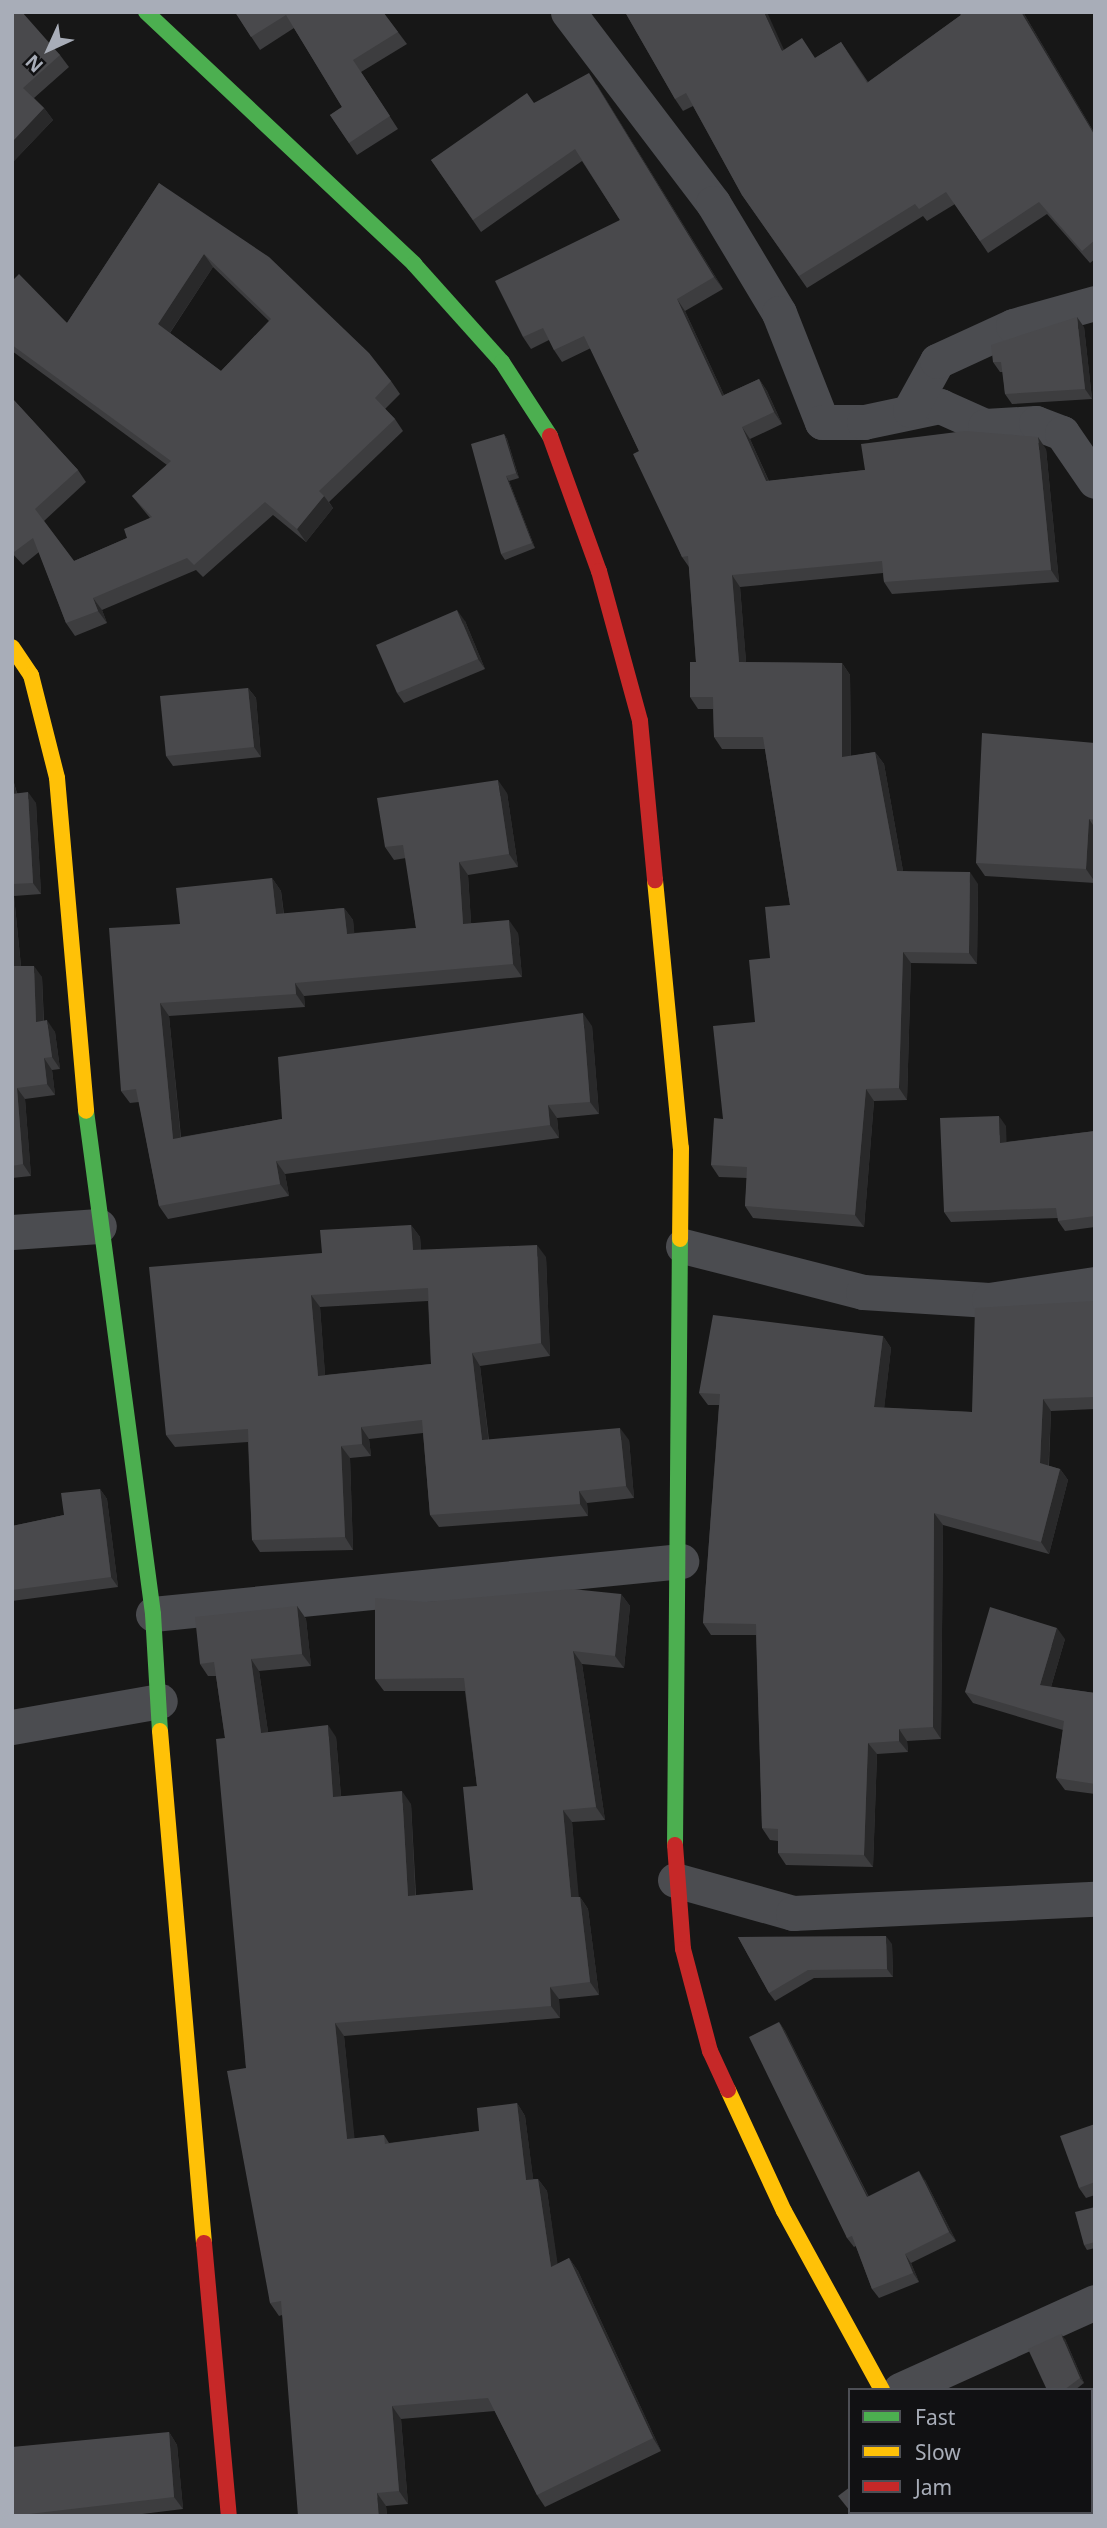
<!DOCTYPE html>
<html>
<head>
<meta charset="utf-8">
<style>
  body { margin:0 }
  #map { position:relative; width:1107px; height:2528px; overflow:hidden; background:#171717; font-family:"Noto Sans",sans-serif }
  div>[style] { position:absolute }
  .street>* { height:35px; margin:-17.5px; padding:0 17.5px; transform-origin:17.5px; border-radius:17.5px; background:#4b4c50 }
  .fast>* { height:16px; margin:-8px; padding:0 8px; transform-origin:8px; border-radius:8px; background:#4caf50 }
  .slow>* { height:16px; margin:-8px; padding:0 8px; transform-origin:8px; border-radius:8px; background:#ffc107 }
  .jam>* { height:16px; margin:-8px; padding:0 8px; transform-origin:8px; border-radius:8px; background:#c62828 }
  .wall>* { inset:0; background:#3d3d3f }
  .shaded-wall>* { inset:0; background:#29292a }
  .building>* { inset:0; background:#49494c }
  span { translate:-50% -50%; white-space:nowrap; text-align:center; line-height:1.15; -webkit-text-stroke:5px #111113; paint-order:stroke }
  .frame { position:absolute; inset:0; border:14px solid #a8adb8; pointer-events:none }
  .legend { position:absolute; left:848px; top:2388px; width:245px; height:126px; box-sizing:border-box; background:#111113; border:2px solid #4d4f55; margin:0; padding:9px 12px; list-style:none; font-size:21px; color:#a8adb8 }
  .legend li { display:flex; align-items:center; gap:14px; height:35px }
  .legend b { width:35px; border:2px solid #4d4f55 }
  .north { position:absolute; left:14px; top:14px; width:70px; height:70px; -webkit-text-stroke:5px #111113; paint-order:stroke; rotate:225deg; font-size:19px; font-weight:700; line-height:28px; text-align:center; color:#a8adb8 }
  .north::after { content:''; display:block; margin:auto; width:24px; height:32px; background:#a8adb8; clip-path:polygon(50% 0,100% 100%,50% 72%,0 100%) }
</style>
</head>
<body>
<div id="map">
  <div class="street">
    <i style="left:568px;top:12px;width:240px;rotate:52.8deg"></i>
    <i style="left:713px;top:203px;width:128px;rotate:59deg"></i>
    <i style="left:779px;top:313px;width:117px;rotate:68.5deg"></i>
    <i style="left:822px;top:422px;width:42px"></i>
    <i style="left:864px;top:422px;width:78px;rotate:-11.9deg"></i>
    <i style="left:940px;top:406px;width:49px;rotate:24deg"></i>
    <i style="left:985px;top:426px;width:51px;rotate:-3.4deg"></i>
    <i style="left:1036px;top:423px;width:28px;rotate:21deg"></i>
    <i style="left:1062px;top:433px;width:58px;rotate:55.5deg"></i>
    <i style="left:910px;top:410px;width:56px;rotate:-61.1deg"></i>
    <i style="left:937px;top:361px;width:84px;rotate:-24.7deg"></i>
    <i style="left:1013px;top:326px;width:85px;rotate:-15.7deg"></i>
    <i style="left:12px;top:1232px;width:87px;rotate:-3.9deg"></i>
    <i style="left:683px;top:1246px;width:186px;rotate:14.3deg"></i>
    <i style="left:863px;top:1292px;width:126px;rotate:3.6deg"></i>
    <i style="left:989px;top:1300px;width:107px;rotate:-8.6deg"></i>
    <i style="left:153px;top:1614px;width:531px;rotate:-5.73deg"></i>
    <i style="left:12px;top:1727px;width:150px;rotate:-10deg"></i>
    <i style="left:675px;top:1880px;width:123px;rotate:15.6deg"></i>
    <i style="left:793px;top:1913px;width:302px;rotate:-2.7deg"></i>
    <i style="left:900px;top:2390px;width:214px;rotate:-24.3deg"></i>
  </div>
  <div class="fast">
    <i style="left:146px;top:12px;width:368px;rotate:43.2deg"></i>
    <i style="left:414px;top:264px;width:132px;rotate:48.1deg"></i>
    <i style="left:502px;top:362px;width:88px;rotate:57deg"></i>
    <i style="left:86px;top:1111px;width:507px;rotate:82.41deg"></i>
    <i style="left:153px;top:1614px;width:117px;rotate:86.6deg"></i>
    <i style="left:675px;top:1845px;width:606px;rotate:-89.53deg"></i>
  </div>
  <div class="slow">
    <i style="left:12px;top:647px;width:34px;rotate:56deg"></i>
    <i style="left:31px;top:675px;width:106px;rotate:75.8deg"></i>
    <i style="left:57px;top:778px;width:334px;rotate:85deg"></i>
    <i style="left:655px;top:880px;width:269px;rotate:84.5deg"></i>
    <i style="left:681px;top:1148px;width:91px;rotate:90.6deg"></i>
    <i style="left:160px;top:1731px;width:514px;rotate:85.09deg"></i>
    <i style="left:728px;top:2090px;width:133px;rotate:65.2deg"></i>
    <i style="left:784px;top:2211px;width:204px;rotate:61.3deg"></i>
    <i style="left:978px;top:2512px;width:5px;rotate:53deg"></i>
  </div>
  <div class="jam">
    <i style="left:550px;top:436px;width:144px;rotate:70.1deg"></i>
    <i style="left:599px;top:571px;width:156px;rotate:74.7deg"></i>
    <i style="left:640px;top:721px;width:160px;rotate:84.6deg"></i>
    <i style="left:675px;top:1845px;width:104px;rotate:85.6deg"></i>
    <i style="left:683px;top:1949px;width:106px;rotate:75.2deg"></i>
    <i style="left:710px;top:2051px;width:43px;rotate:65.2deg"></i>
    <i style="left:204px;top:2243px;width:274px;rotate:84.8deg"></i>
  </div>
  <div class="wall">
    <i style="clip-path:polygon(12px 12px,60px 55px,69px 67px,34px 98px,44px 108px,53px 120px,12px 163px)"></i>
    <i style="clip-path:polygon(235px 12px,383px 12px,407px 44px,361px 72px,398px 129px,357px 155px,330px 115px,342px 107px,294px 28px,260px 50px)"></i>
    <i style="clip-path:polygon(625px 12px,815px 58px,841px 42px,868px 82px,961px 15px,959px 12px,1023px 12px,1095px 134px,1095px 259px,1090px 263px,1047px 214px,988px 253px,955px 204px,927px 221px,923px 216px,807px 288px,742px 195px,693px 106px,683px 111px,675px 99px)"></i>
    <i style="clip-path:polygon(597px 85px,723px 289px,685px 311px,724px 395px,759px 379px,767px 391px,782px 424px,750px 439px,769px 481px,1046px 449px,1059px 582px,892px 594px,884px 582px,883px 573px,740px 587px,746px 662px,842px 663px,850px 675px,851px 756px,875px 752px,884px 764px,903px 871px,978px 884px,977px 964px,911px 963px,907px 1100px,874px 1101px,864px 1227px,753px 1218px,745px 1206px,747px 1178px,719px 1177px,711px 1165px,723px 1119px,755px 1022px,770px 958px,790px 905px,765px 749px,722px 749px,714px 737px,713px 709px,698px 709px,690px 697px,696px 662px,689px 567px,682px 557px,639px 451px,591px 348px,562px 362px,554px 350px,549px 340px,531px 349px,523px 337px,620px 220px,582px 161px,481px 232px,431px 160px,534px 103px)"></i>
    <i style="clip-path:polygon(evenodd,159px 183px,391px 381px,400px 394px,385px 409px,395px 419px,403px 431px,329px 502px,333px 508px,306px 542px,273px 515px,203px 577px,196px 570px,102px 610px,107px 623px,75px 636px,66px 623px,39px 552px,23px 565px,12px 553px,12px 398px,78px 470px,86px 482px,44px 521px,74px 561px,127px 538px,150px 518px,132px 496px,167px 465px,12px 351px,12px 281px,67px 323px,159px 183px,213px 267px,269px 321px,221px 371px,170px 333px,213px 267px)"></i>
    <i style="clip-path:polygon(1084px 327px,1092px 399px,1012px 404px,1005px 394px,1003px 372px,1000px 372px,993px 362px)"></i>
    <i style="clip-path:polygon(504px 434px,507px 439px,519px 478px,509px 481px,535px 548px,505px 560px,501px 554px)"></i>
    <i style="clip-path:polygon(465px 621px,485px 669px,404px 703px,397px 693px)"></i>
    <i style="clip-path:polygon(248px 688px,256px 698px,261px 757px,173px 766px,166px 756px)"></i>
    <i style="clip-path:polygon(1095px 743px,1095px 883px,985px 876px,976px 863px)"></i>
    <i style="clip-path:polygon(12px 776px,17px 793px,36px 803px,41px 894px,14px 896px,21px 966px,42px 977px,44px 1021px,55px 1032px,60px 1069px,52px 1070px,55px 1095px,25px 1099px,31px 1176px,12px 1178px)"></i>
    <i style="clip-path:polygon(507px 793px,518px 867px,468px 875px,471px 923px,518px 933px,522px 977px,304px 996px,305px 1007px,169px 1016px,181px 1137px,282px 1119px,592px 1026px,599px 1114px,557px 1118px,559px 1138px,285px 1174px,289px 1196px,168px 1219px,159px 1206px,139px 1102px,130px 1103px,121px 1091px,180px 924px,272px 878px,281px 891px,284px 914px,344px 908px,353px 920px,354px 933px,416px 928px,406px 858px,394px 860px,385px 847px)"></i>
    <i style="clip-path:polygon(1006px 1126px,1006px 1142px,1095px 1131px,1095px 1227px,1065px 1231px,1058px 1221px,1058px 1218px,951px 1222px,944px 1212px)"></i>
    <i style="clip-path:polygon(evenodd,411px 1225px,420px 1237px,421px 1250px,546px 1257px,550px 1356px,480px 1366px,489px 1440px,629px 1440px,634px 1498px,587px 1503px,588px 1516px,439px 1527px,430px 1515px,423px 1433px,369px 1439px,371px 1456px,350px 1458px,353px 1550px,260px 1552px,252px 1540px,248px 1442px,175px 1447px,166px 1435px,322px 1253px,411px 1225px,428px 1301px,431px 1364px,325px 1375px,320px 1307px,428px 1301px)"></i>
    <i style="clip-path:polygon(1095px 1301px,1095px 1409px,1051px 1411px,1049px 1466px,1060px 1469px,1068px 1480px,1049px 1554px,943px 1525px,941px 1739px,907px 1741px,908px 1752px,877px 1754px,873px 1867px,786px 1865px,778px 1853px,778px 1841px,770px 1840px,762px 1828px,756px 1635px,711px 1635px,703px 1623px,719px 1405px,708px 1405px,699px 1393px,883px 1336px,891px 1348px,884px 1408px,972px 1412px)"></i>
    <i style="clip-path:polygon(100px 1489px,107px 1499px,118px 1587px,12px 1601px,12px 1526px,64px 1515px)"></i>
    <i style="clip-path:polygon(621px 1594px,630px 1606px,624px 1668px,582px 1664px,605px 1820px,572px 1822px,578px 1897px,580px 1897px,588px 1909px,599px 1995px,559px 1999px,560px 2018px,344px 2036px,354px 2139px,384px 2135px,389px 2143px,479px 2131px,517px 2103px,525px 2116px,533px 2179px,538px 2179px,547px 2191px,557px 2264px,569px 2258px,578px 2271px,661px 2451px,545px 2507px,537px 2495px,495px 2411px,401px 2419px,408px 2504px,386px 2506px,387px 2516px,282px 2315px,279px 2316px,270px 2303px,246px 2068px,225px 1738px,216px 1676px,208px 1676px,200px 1664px,297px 1606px,306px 1619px,311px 1666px,259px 1671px,268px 1732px,336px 1737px,341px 1796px,411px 1804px,416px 1895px,473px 1890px,477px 1786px,465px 1691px,384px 1691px,375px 1679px,426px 1602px)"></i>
    <i style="clip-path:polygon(1065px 1639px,1051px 1687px,1095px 1693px,1095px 1794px,1065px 1790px,1056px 1778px,1063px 1730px,973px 1703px,965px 1692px)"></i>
    <i style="clip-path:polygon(738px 1937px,892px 1944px,893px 1977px,814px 1978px,775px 2001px,769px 1993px)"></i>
    <i style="clip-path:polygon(779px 2022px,785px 2031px,869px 2197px,925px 2180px,956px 2241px,911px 2263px,919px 2282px,879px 2298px,872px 2289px,856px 2246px,854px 2247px,847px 2238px)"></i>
    <i style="clip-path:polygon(1095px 2124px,1095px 2195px,1086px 2198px,1079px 2188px)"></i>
    <i style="clip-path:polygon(1095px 2207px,1095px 2248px,1087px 2250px,1084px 2245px)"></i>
    <i style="clip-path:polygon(1065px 2339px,1084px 2383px,1075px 2390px,1047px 2390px)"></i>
    <i style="clip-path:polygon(169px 2432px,177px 2445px,183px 2509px,126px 2516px,12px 2516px)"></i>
    <i style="clip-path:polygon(850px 2512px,914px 2512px,909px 2516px,853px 2516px)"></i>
  </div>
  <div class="shaded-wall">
    <i style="clip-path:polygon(764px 12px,767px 12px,790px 63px,782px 51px)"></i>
    <i style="clip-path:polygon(1021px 12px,1023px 12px,1095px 134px,1095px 136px)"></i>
    <i style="clip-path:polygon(589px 73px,597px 85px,723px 289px,714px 277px)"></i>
    <i style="clip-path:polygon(44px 108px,53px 120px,12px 163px,12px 142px)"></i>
    <i style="clip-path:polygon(204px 254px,213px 267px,167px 337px,158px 324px)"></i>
    <i style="clip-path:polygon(677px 299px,685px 311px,730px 408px,722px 396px)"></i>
    <i style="clip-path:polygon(1077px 317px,1084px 327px,1092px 399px,1085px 389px)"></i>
    <i style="clip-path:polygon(759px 379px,767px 391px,782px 424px,774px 412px)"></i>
    <i style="clip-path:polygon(742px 427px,750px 439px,774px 493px,766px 481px)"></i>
    <i style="clip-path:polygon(504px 434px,507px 439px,519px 478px,516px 473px)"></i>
    <i style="clip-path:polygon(1038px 437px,1046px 449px,1059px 582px,1051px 570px)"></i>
    <i style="clip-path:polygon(506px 476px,509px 481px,535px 548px,532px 543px)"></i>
    <i style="clip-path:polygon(324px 496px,333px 508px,306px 542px,297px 529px)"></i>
    <i style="clip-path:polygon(732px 575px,740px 587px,747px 674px,739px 662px)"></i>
    <i style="clip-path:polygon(93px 598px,102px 610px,107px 623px,98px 611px)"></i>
    <i style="clip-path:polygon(457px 610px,465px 621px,485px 669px,478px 659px)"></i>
    <i style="clip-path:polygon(842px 663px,850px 675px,851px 769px,842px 757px)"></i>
    <i style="clip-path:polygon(248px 688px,256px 698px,261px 757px,254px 747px)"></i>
    <i style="clip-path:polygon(875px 752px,884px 764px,905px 882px,897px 871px)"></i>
    <i style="clip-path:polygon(12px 776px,20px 805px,12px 795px)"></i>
    <i style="clip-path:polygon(498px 780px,507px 793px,518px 867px,509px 854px)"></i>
    <i style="clip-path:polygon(28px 792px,36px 803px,41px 894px,33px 883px)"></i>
    <i style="clip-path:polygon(1089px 819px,1095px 828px,1095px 882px,1086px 869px)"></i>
    <i style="clip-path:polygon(459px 862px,468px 875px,472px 937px,463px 924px)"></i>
    <i style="clip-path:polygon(970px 872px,978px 884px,977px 964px,969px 953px)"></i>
    <i style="clip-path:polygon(272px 878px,281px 891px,285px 927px,276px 914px)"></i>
    <i style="clip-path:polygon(12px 893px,14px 896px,22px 977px,14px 966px,12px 948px)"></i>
    <i style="clip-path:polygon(344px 908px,353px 920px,356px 947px,347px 934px)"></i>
    <i style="clip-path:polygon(509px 920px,518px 933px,522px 977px,513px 964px)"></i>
    <i style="clip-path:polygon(903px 952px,911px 963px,907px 1100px,899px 1088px)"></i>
    <i style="clip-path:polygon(34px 966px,42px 977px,44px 1033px,36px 1022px)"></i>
    <i style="clip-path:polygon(295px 983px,304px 996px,305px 1007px,296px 994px)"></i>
    <i style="clip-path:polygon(160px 1003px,169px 1016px,182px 1152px,173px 1139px)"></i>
    <i style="clip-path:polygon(583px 1013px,592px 1026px,599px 1114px,590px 1102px)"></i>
    <i style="clip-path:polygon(47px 1020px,55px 1032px,60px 1069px,52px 1057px)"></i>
    <i style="clip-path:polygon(44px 1058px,52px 1070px,55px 1095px,47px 1084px)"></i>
    <i style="clip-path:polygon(17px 1088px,25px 1099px,31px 1176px,23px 1164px)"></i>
    <i style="clip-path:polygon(866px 1089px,874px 1101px,864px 1227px,855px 1215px)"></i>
    <i style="clip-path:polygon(548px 1105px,557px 1118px,559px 1138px,550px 1125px)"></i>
    <i style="clip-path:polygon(999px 1116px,1006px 1126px,1007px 1153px,1000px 1143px)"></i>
    <i style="clip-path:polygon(276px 1161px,285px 1174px,289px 1196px,280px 1184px)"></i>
    <i style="clip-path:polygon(411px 1225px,420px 1237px,422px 1262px,413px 1250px)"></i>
    <i style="clip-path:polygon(537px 1245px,546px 1257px,550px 1356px,541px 1343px)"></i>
    <i style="clip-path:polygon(311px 1295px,320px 1307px,326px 1388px,318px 1376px)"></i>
    <i style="clip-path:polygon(883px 1336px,891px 1348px,883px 1419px,874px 1407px)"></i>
    <i style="clip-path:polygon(472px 1353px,480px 1366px,490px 1453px,482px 1440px)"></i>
    <i style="clip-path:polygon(12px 1378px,14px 1404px,12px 1401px)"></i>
    <i style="clip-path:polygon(1043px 1399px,1051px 1411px,1048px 1475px,1040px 1463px)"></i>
    <i style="clip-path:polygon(361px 1427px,369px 1439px,371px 1456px,362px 1444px)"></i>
    <i style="clip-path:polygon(620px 1428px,629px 1440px,634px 1498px,626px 1486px)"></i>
    <i style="clip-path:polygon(341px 1446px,350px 1458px,353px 1550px,345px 1537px)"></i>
    <i style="clip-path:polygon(1060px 1469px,1068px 1480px,1049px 1554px,1041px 1542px)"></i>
    <i style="clip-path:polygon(100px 1489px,107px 1499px,118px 1587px,111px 1577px)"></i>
    <i style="clip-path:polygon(579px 1491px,587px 1503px,588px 1516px,580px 1504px)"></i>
    <i style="clip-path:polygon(934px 1513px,943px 1525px,941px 1739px,933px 1727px)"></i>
    <i style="clip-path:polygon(621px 1594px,630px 1606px,624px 1668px,615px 1656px)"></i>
    <i style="clip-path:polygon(297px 1606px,306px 1619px,311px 1666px,302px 1654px)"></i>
    <i style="clip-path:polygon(1057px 1628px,1065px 1639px,1048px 1697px,1040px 1685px)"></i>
    <i style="clip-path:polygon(573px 1651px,582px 1664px,605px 1820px,596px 1807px)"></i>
    <i style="clip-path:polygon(251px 1659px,259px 1671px,270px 1745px,261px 1733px)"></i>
    <i style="clip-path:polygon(328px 1725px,336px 1737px,342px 1809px,333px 1797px)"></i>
    <i style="clip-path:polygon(899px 1729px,907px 1741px,908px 1752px,899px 1741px)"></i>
    <i style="clip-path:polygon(868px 1743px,877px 1754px,873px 1867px,864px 1855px)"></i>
    <i style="clip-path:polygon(402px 1791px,411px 1804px,416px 1908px,408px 1896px)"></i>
    <i style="clip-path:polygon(563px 1810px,572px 1822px,580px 1910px,571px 1897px)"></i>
    <i style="clip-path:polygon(580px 1897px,588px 1909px,599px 1995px,590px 1982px)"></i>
    <i style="clip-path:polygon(886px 1936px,892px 1944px,893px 1977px,887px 1969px)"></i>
    <i style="clip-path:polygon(550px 1987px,559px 1999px,560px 2018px,551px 2006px)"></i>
    <i style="clip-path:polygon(779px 2022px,785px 2031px,873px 2206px,867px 2197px)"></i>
    <i style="clip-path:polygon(335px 2023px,344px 2036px,356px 2152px,347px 2139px)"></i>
    <i style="clip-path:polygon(517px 2103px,525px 2116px,535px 2193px,526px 2180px)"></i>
    <i style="clip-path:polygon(919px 2171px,925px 2180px,956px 2241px,949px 2232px)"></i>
    <i style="clip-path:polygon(538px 2179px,547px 2191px,560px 2280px,551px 2267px)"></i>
    <i style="clip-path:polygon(905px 2254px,911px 2263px,919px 2282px,913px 2273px)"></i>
    <i style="clip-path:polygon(569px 2258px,578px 2271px,661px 2451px,653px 2438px)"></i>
    <i style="clip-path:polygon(1061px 2334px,1065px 2339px,1084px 2383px,1080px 2378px)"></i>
    <i style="clip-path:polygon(392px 2406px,401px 2419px,408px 2504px,399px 2491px)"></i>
    <i style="clip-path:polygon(169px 2432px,177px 2445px,183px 2509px,174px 2497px)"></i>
    <i style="clip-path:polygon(377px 2493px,386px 2506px,387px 2516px,379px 2516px)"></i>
  </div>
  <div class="building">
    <i style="clip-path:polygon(12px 12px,22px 12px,60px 55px,23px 88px,44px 108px,12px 142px)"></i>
    <i style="clip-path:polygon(235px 12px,383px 12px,398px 32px,353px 60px,390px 116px,349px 143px,330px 115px,342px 107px,286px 15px,251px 37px)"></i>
    <i style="clip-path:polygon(625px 12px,764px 12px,782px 51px,802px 38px,815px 58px,841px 42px,867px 83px,961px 15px,959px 12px,1021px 12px,1095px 136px,1095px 240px,1082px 251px,1039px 202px,980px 241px,946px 192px,919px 209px,915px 204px,799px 276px,742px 195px,686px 93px,675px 99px)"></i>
    <i style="clip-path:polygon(589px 73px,714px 277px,677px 299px,722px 396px,759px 379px,774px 412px,742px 427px,766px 481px,865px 470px,861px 444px,965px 431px,1038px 437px,1051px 570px,884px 582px,882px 561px,732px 575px,739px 662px,842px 663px,842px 757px,875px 752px,897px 871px,970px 872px,969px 953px,903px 952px,899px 1088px,866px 1089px,855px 1215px,745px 1206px,747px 1167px,711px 1165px,714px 1118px,723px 1119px,713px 1026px,755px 1022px,749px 960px,770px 958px,765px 907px,790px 905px,763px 737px,714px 737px,713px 697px,690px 697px,690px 662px,696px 662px,688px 556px,682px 557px,633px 454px,639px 451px,584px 336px,554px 350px,543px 328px,523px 337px,495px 281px,620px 220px,575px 149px,473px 220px,431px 160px,527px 93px,534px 103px)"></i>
    <i style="clip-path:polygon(evenodd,159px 183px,269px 257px,369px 353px,391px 381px,375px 398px,395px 419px,319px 491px,324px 496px,297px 529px,265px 502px,194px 565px,187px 558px,93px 598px,98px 611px,66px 623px,33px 538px,14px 552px,12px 550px,12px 398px,78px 470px,35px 509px,74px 561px,127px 538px,124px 529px,152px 517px,132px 496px,171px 461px,12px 345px,12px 281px,19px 274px,67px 323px,159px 183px,204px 254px,271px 319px,221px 371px,158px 324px,204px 254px)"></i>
    <i style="clip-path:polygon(1077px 317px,1085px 389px,1005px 394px,1001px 362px,993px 362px,991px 345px)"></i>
    <i style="clip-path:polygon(504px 434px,516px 473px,506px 476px,532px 543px,501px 554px,471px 444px)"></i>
    <i style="clip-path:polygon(457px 610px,478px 659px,397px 693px,376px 645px)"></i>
    <i style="clip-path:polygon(248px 688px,254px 747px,166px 756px,160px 696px)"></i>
    <i style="clip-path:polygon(982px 733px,1095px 743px,1095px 820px,1089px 819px,1086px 869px,976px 863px)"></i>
    <i style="clip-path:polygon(498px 780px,509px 854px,459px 862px,463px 924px,509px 920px,513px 964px,295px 983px,296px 994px,160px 1003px,173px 1139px,282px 1119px,278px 1057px,583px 1013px,590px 1102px,548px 1105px,550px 1125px,276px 1161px,280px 1184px,159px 1206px,136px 1089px,121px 1091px,109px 928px,180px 924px,176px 888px,272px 878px,276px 914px,344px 908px,347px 934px,416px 928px,403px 845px,385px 847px,377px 798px)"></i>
    <i style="clip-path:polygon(28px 792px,33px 883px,12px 884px,12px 794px)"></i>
    <i style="clip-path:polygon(12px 948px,14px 966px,34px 966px,36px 1022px,47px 1020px,52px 1057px,44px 1058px,47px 1084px,17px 1088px,23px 1164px,12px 1166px)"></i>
    <i style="clip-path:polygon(1095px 1075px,1095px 1093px,1093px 1091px,1093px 1078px)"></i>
    <i style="clip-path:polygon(999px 1116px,1000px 1143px,1095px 1131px,1095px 1216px,1058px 1221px,1056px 1208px,944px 1212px,940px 1118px)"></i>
    <i style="clip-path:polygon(evenodd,411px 1225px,413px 1250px,537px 1245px,541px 1343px,472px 1353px,482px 1440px,620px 1428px,626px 1486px,579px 1491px,580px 1504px,430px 1515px,422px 1420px,361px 1427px,362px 1444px,341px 1446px,345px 1537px,252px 1540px,248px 1429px,166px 1435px,149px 1267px,322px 1253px,320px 1230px,411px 1225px,428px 1288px,431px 1364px,318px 1376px,311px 1295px,428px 1288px)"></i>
    <i style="clip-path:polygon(1095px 1301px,1095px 1397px,1043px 1399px,1040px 1463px,1060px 1469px,1041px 1542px,934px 1513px,933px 1727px,899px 1729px,899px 1741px,868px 1743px,864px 1855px,778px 1853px,778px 1829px,762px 1828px,756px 1624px,703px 1623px,720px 1394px,699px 1393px,713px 1315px,883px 1336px,874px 1407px,972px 1412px,975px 1308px)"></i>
    <i style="clip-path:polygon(100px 1489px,111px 1577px,12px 1590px,12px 1526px,64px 1515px,61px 1493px)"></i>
    <i style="clip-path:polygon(572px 1589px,621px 1594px,615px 1656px,573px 1651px,596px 1807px,563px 1810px,571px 1897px,580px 1897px,590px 1982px,550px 1987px,551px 2006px,335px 2023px,347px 2139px,384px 2135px,385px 2144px,479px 2131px,477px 2108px,517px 2103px,526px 2180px,538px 2179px,551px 2267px,569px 2258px,653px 2438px,537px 2495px,488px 2398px,392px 2406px,399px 2491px,377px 2493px,379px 2516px,298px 2516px,281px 2301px,270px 2303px,227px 2071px,246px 2068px,216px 1739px,225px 1738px,214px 1662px,200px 1664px,195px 1617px,297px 1606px,302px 1654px,251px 1659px,261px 1733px,328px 1725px,333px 1797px,402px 1791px,408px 1896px,473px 1890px,463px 1787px,477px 1786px,464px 1678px,375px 1679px,375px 1598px,426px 1602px)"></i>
    <i style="clip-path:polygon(990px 1607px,1057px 1628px,1040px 1685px,1095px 1693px,1095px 1784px,1056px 1778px,1064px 1721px,965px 1692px)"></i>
    <i style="clip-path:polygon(886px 1936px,887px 1969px,808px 1970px,769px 1993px,738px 1937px)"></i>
    <i style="clip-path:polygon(779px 2022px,867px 2197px,919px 2171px,949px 2232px,905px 2254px,913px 2273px,872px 2289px,852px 2236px,847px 2238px,749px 2037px)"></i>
    <i style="clip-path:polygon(1095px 2124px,1095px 2182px,1079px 2188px,1060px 2136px)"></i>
    <i style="clip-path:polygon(1095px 2207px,1095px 2242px,1084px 2245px,1075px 2212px)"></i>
    <i style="clip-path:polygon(1061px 2334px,1080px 2378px,1064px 2390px,1047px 2390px,1028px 2349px)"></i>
    <i style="clip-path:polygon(1095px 2405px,1095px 2516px,1069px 2516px,1067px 2512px,1091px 2512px,1091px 2408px)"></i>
    <i style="clip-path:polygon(169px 2432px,174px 2497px,12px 2516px,12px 2447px)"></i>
    <i style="clip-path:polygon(850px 2487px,850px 2511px,838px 2496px)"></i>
    <i style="clip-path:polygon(851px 2512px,893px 2512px,889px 2516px,853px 2516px)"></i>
  </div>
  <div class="frame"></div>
  <ul class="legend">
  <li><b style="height:9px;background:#4caf50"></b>Fast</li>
  <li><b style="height:9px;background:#ffc107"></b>Slow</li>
  <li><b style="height:9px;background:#c62828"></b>Jam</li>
  </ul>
  <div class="north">N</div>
</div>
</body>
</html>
